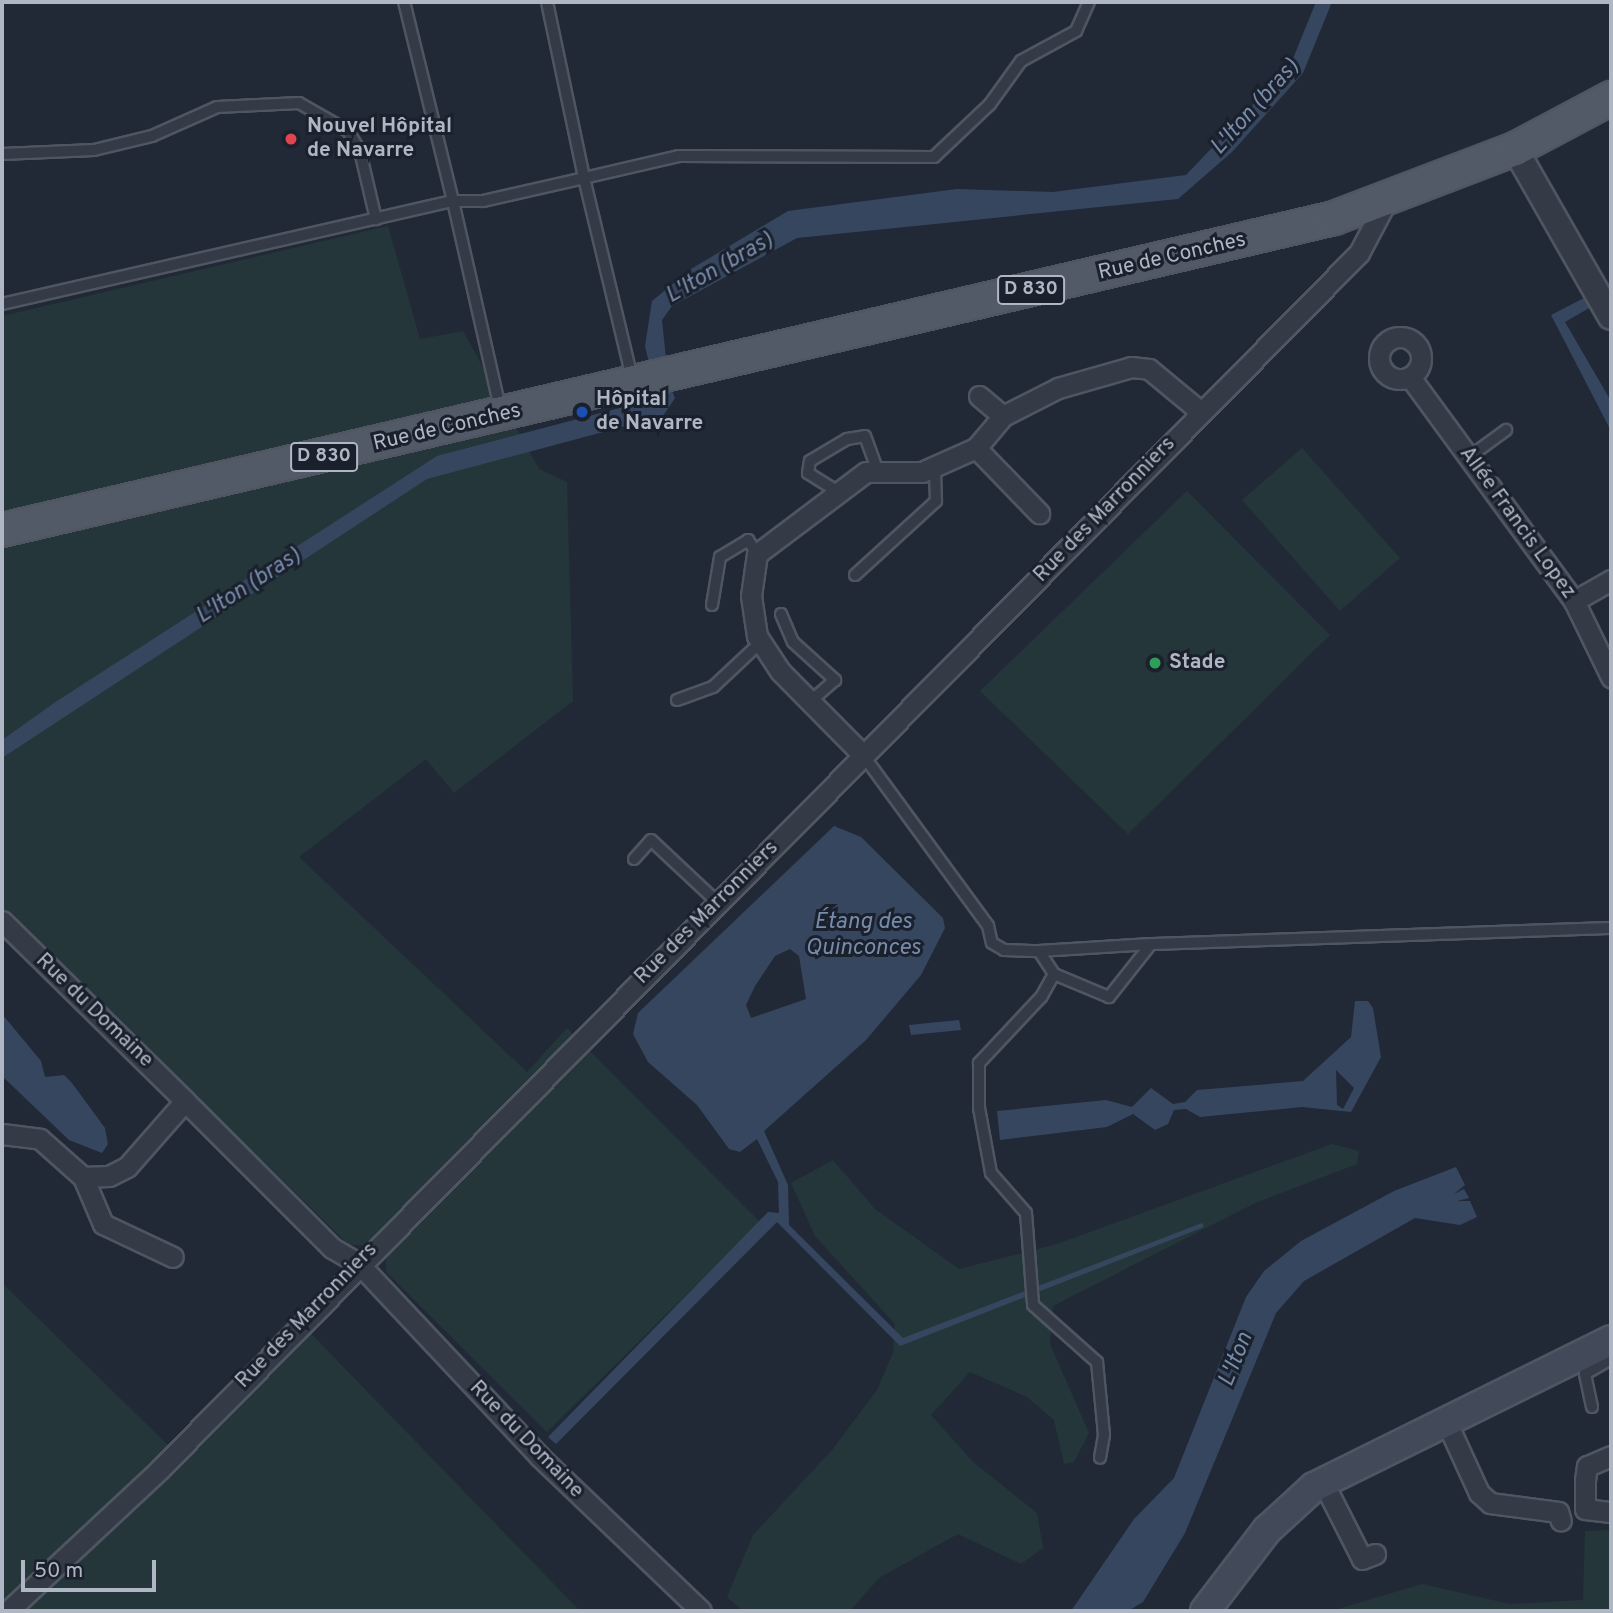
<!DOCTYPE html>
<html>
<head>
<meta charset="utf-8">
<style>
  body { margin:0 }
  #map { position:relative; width:1613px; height:1613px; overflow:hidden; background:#212937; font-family:Overpass,sans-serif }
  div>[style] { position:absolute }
  .green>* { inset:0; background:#243639 }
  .water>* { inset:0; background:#36465f }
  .roads { filter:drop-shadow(2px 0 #4f5662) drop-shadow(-2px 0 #4f5662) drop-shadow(0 2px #4f5662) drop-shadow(0 -2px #4f5662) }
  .service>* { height:10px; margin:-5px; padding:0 5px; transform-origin:5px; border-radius:5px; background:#343b47 }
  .minor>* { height:19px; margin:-9.5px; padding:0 9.5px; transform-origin:9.5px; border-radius:9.5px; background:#343b47 }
  .minor>.ring { margin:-9.5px; padding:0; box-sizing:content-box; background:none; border:19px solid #343b47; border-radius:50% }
  .tertiary>* { height:24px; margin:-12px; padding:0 12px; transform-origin:12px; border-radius:12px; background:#343b47 }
  .secondary>* { height:28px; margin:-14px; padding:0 14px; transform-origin:14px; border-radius:14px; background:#424a5a }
  .primary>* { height:32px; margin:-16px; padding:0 16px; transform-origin:16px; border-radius:16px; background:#525a67 }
  .dots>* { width:19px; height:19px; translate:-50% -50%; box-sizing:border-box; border:4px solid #1a202c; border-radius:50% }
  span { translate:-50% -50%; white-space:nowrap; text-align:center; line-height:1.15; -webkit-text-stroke:6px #1a202c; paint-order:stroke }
  .shield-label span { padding:2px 5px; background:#1a202c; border:2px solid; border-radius:5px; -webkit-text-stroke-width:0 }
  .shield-label { font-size:19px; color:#afb6c4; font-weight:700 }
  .poi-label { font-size:21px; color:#afb6c4; font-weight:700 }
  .left { translate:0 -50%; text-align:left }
  .street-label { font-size:21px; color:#afb6c4 }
  .water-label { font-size:23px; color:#778bab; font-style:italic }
  .frame { position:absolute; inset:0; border:4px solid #afb6c4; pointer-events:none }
  .scale { position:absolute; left:21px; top:1560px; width:135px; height:32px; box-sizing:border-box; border:4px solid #afb6c4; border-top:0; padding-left:9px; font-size:21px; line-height:24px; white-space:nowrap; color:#afb6c4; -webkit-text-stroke:5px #1a202c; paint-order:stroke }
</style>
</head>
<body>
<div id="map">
  <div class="green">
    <i style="clip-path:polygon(388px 226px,420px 339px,463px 331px,539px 469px,567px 482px,573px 701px,454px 793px,426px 759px,299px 857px,527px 1072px,567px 1028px,760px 1222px,547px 1432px,386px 1272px,386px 1246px,349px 1245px,2px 909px,2px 316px)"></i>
    <i style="clip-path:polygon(1302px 448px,1400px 558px,1340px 611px,1242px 500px)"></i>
    <i style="clip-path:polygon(1187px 491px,1330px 635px,1128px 834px,980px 691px)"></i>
    <i style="clip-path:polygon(1332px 1144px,1359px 1151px,1357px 1164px,1255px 1203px,1053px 1306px,1050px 1344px,1089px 1433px,1074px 1462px,1064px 1464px,1054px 1420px,1027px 1397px,970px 1372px,931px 1415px,973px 1462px,1037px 1513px,1043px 1548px,1021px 1564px,958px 1534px,879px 1578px,850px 1611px,743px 1611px,727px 1597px,753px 1535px,832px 1450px,877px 1390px,893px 1353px,895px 1324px,815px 1236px,791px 1183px,833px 1160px,875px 1209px,959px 1269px,1057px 1244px)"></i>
    <i style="clip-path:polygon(2px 1283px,170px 1447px,293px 1315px,580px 1611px,2px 1611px)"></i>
    <i style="clip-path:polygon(1611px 1530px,1611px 1611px,1331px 1611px,1422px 1584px,1510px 1604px,1583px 1600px,1585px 1531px)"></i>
  </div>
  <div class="water">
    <i style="clip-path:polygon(1316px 2px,1332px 2px,1303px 73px,1232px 152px,1178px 199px,797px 238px,672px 306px,662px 320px,666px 359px,649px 363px,645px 346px,652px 301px,691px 269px,788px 211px,957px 189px,1053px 192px,1186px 175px,1290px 66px)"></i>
    <i style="clip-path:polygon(1586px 297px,1591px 307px,1565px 322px,1611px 401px,1611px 431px,1551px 315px)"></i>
    <i style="clip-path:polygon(670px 386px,675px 398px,663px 416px,427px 479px,2px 758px,2px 740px,57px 701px,437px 456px,654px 399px,654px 389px)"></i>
    <i style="clip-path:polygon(evenodd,834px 826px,861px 837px,943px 918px,945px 928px,921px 975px,866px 1040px,764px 1131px,788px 1185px,789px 1225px,903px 1338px,1202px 1223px,1204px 1227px,900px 1346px,777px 1222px,556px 1444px,548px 1437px,768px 1212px,779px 1213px,778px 1182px,757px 1139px,740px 1152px,729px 1149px,697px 1105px,648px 1062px,633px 1034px,638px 1013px,834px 826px,790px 949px,799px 956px,806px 999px,751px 1018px,746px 1005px,755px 986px,775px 956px,790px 949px)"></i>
    <i style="clip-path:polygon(evenodd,1355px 1001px,1368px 1001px,1373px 1008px,1381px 1057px,1351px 1112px,1302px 1107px,1200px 1117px,1186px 1109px,1174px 1110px,1168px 1124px,1155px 1130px,1133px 1114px,1107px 1127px,1000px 1140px,997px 1111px,1106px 1100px,1132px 1107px,1151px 1088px,1173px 1104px,1185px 1102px,1197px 1090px,1303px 1081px,1351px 1037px,1355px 1001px,1336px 1070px,1354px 1088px,1343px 1109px,1337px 1105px,1336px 1070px)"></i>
    <i style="clip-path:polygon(2px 1014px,41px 1061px,45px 1077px,64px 1075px,72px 1083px,105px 1128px,108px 1144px,102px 1153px,69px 1140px,2px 1076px)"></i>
    <i style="clip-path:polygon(959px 1020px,961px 1030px,911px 1035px,909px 1025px)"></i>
    <i style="clip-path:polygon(1456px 1167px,1465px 1185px,1454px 1194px,1464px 1189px,1469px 1198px,1457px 1201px,1470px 1201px,1477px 1217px,1460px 1225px,1415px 1218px,1304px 1281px,1276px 1313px,1185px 1533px,1143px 1602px,1128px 1611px,1071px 1611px,1134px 1519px,1174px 1478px,1246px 1297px,1264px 1271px,1301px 1241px,1394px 1191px)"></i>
  </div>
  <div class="roads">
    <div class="service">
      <i style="left:547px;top:2px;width:180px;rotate:78.1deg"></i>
      <i style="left:584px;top:178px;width:98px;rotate:-13deg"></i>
      <i style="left:679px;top:156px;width:255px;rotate:0.2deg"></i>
      <i style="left:934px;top:157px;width:77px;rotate:-43.4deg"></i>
      <i style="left:990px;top:104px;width:53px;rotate:-54.2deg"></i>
      <i style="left:1021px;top:61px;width:63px;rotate:-28.6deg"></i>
      <i style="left:1076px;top:31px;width:32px;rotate:-66deg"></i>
      <i style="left:2px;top:154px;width:92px;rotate:-2.5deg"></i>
      <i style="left:94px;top:150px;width:60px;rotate:-13.6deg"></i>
      <i style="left:152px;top:136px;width:71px;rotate:-24deg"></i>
      <i style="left:217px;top:107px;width:82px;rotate:-2.8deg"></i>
      <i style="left:299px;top:103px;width:56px;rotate:29.7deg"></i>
      <i style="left:348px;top:131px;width:23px;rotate:59deg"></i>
      <i style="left:360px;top:151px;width:70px;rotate:76.8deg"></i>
      <i style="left:2px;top:304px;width:463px;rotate:-12.9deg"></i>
      <i style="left:453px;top:201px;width:205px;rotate:-103.8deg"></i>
      <i style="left:500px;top:408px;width:212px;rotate:-102.8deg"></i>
      <i style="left:453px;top:201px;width:30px"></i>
      <i style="left:483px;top:201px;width:104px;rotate:-12.8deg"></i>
      <i style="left:584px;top:178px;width:206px;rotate:76.5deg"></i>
      <i style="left:1469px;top:457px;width:46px;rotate:-36.1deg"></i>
      <i style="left:835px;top:490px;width:32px;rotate:-148deg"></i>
      <i style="left:808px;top:473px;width:12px;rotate:-81deg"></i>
      <i style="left:810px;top:461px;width:43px;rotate:-30.7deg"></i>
      <i style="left:847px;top:439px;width:18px;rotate:-9deg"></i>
      <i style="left:865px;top:436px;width:38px;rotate:70deg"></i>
      <i style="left:855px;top:575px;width:110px;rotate:-42.4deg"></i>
      <i style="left:936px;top:501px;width:35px;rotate:-92deg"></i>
      <i style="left:712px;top:605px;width:49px;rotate:-80.5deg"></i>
      <i style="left:720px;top:557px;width:33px;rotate:-31deg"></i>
      <i style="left:748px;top:540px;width:17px;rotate:57deg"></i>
      <i style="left:781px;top:614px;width:30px;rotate:67deg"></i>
      <i style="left:793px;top:642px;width:57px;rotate:42.1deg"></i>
      <i style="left:835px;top:680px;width:32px;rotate:139deg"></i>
      <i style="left:677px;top:700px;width:38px;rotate:-20deg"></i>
      <i style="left:713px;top:687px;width:66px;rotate:-43.2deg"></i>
      <i style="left:863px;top:755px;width:212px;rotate:53.8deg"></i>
      <i style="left:988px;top:926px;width:17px;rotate:77deg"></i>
      <i style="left:992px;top:943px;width:14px;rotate:30deg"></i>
      <i style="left:1004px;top:950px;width:35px;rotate:2deg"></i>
      <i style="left:1039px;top:951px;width:112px;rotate:-3.6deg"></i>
      <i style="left:1151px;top:944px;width:68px;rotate:128.4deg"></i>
      <i style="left:1109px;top:997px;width:60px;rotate:-157.3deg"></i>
      <i style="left:1054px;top:974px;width:27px;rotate:-123deg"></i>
      <i style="left:634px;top:859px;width:25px;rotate:-48deg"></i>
      <i style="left:651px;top:840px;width:92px;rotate:43.2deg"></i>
      <i style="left:1151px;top:944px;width:460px;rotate:-2deg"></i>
      <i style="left:1054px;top:974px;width:26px;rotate:119deg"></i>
      <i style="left:1041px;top:997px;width:91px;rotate:133.2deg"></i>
      <i style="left:979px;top:1063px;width:45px;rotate:90deg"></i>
      <i style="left:979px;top:1108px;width:66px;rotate:79.5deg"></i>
      <i style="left:991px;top:1173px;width:53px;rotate:48.8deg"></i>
      <i style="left:1026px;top:1213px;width:92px;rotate:85.6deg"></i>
      <i style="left:1033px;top:1305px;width:86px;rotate:41.7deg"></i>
      <i style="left:1097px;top:1362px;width:73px;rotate:84.5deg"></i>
      <i style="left:1104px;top:1435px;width:23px;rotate:100deg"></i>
      <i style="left:1592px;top:1407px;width:34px;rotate:-102deg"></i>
      <i style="left:1585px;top:1374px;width:30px;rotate:-30deg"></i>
    </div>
    <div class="minor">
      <i class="ring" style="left:1379px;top:337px;width:23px;height:23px"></i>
      <i style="left:1410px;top:377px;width:278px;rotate:53.8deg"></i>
      <i style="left:1574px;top:601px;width:85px;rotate:64deg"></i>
      <i style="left:979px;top:396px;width:31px;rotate:40deg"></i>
      <i style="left:976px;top:448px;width:91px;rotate:45.9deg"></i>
      <i style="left:1574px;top:601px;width:43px;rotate:-29.6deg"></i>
      <i style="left:863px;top:755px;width:118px;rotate:-134.7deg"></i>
      <i style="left:780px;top:671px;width:42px;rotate:-123.3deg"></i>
      <i style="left:757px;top:636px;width:40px;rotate:-98.5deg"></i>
      <i style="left:751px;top:596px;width:42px;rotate:-81.9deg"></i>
      <i style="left:757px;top:554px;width:136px;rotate:-37deg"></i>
      <i style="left:866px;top:472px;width:56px"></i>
      <i style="left:922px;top:472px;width:59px;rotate:-24deg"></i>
      <i style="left:976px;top:448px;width:42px;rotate:-49.8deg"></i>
      <i style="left:1003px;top:416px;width:62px;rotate:-27deg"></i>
      <i style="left:1058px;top:388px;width:76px;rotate:-16deg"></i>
      <i style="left:1131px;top:367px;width:18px;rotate:6deg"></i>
      <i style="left:1149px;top:369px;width:67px;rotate:39.6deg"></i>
      <i style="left:2px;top:921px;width:257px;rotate:44.5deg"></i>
      <i style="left:2px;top:1134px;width:38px;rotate:7deg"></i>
      <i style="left:40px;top:1139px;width:57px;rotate:41.5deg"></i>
      <i style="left:83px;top:1177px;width:26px;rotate:-2deg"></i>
      <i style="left:109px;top:1176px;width:20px;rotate:-27deg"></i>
      <i style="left:127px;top:1167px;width:88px;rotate:-48.7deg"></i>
      <i style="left:185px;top:1101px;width:208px;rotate:45deg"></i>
      <i style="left:332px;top:1248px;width:30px;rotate:30deg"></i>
      <i style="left:358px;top:1263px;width:265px;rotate:46.8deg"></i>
      <i style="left:539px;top:1456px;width:224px;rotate:43.7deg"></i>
      <i style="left:83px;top:1177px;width:51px;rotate:66.9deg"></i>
      <i style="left:103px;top:1224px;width:77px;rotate:25.2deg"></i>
      <i style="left:1446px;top:1421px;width:79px;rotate:65.4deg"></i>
      <i style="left:1479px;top:1493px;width:15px;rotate:42deg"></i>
      <i style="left:1490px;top:1503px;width:69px;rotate:7.5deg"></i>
      <i style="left:1558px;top:1512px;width:9px;rotate:72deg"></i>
      <i style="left:1611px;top:1456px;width:26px;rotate:157deg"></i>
      <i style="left:1587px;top:1466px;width:14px;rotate:98deg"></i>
      <i style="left:1585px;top:1480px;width:29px;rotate:90deg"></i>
      <i style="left:1585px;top:1509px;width:26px;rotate:7deg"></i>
      <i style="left:1323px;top:1482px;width:86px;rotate:63.1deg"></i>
      <i style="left:1362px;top:1559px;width:14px;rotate:-21deg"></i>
      <i style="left:8px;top:1611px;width:207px;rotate:-43deg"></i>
      <i style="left:159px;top:1470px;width:1709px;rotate:-45.4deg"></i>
      <i style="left:1359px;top:253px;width:60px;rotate:-62.2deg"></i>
    </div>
    <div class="tertiary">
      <i style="left:1515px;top:149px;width:193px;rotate:60.3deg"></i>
    </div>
    <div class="secondary">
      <i style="left:1205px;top:1611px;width:102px;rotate:-52.6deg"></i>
      <i style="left:1267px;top:1530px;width:64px;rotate:-42.5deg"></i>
      <i style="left:1314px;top:1487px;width:331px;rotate:-26.3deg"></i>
    </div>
    <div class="primary">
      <i style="left:2px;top:530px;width:1368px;rotate:-13.18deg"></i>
      <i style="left:1334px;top:218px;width:194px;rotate:-20.9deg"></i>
      <i style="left:1515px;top:149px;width:109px;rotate:-28deg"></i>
    </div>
  </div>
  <div class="dots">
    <i style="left:291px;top:139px;background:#e0444e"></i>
    <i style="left:582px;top:412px;background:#1a4fb4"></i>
    <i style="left:1155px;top:663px;background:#2e9e5b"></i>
  </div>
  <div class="shield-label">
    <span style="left:1031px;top:290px">D 830</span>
    <span style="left:324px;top:457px">D 830</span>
  </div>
  <div class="poi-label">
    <span class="left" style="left:307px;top:139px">Nouvel Hôpital<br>de Navarre</span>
    <span class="left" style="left:596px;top:412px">Hôpital<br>de Navarre</span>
    <span class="left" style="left:1169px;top:663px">Stade</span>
  </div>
  <div class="street-label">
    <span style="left:1172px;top:257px;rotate:-13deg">Rue de Conches</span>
    <span style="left:447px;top:428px;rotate:-13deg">Rue de Conches</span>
    <span style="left:1105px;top:510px;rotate:-46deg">Rue des Marronniers</span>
    <span style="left:1517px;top:523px;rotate:54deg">Allée Francis Lopez</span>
    <span style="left:707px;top:913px;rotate:-45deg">Rue des Marronniers</span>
    <span style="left:94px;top:1011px;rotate:44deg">Rue du Domaine</span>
    <span style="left:307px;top:1316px;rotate:-46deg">Rue des Marronniers</span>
    <span style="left:526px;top:1440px;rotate:46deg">Rue du Domaine</span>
  </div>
  <div class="water-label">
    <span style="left:1256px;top:108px;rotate:-48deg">L'Iton (bras)</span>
    <span style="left:720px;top:269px;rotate:-30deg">L'Iton (bras)</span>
    <span style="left:249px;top:587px;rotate:-33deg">L'Iton (bras)</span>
    <span style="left:863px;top:936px">Étang des<br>Quinconces</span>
    <span style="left:1237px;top:1360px;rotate:-68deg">L'Iton</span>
  </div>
  <div class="frame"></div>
  <div class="scale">50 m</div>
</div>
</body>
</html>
